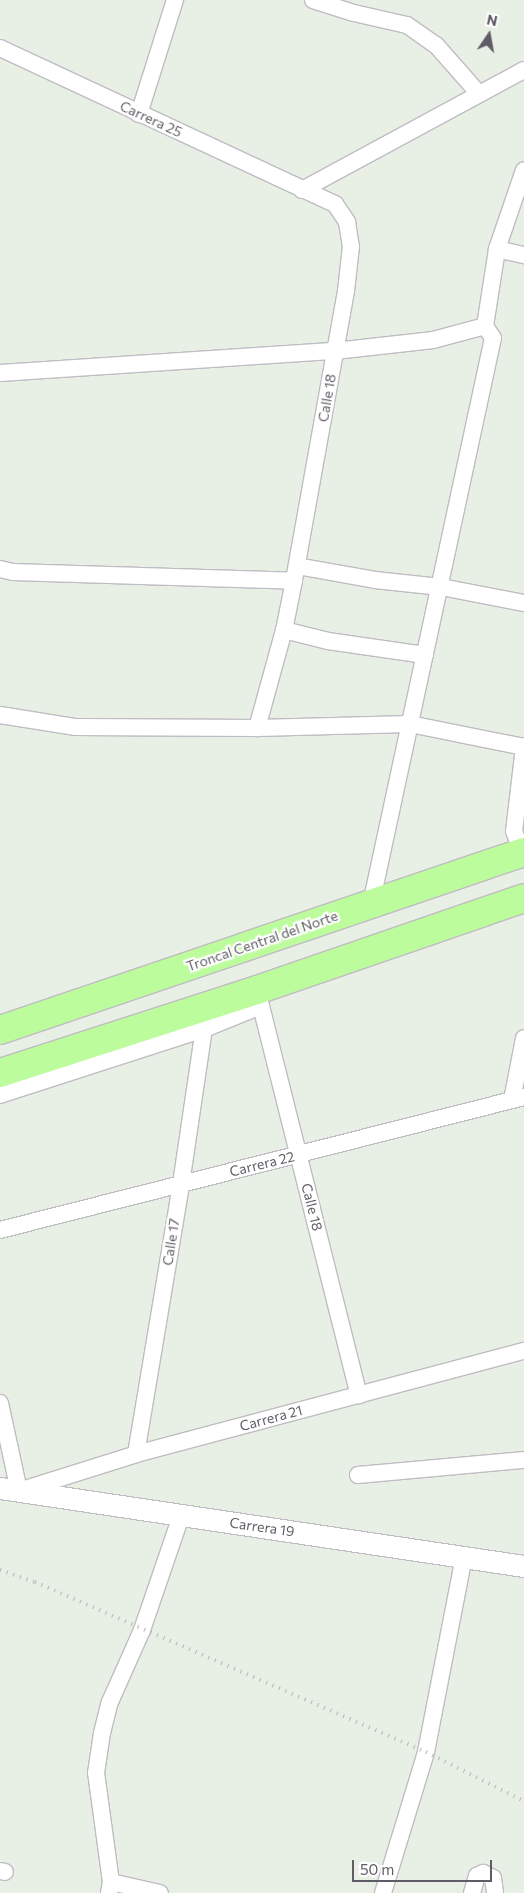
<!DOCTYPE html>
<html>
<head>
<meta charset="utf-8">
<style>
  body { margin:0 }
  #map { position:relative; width:524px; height:1893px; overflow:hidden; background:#e8efe5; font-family:Commissioner,sans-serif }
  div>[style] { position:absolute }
  .roads { filter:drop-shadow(1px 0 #c0bcc3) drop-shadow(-1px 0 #c0bcc3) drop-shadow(0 1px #c0bcc3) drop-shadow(0 -1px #c0bcc3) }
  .minor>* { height:16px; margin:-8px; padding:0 8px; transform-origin:8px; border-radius:8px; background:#fff }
  .tertiary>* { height:21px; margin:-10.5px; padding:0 10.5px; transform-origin:10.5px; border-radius:10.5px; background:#fff }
  .trunk>* { height:28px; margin:-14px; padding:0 14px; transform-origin:14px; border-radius:14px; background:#bcfc9d }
  .rail>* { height:4px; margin-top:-2px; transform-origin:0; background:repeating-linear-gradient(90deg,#b4b3b5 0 1px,transparent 0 7px) }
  span { translate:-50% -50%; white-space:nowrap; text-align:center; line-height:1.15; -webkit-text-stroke:4.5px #fff; paint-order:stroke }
  .street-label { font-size:14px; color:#605c65 }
  .north { position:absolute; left:464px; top:10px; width:50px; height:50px; -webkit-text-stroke:4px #fff; paint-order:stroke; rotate:12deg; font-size:14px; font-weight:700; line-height:20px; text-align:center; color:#605c65 }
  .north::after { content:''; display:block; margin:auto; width:18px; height:22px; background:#605c65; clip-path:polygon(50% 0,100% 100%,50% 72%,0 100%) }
  .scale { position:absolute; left:352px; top:1860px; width:140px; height:22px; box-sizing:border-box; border:2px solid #605c65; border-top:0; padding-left:6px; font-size:15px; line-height:18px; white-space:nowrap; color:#605c65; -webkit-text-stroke:4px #fff; paint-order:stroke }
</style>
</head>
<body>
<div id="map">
  <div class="roads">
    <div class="minor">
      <i style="left:313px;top:0;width:43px;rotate:17.6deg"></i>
      <i style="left:354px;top:13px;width:54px;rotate:12.8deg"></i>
      <i style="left:407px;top:25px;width:35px;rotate:35deg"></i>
      <i style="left:436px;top:45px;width:65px;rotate:48.7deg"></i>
      <i style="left:0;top:48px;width:370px;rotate:25deg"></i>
      <i style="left:335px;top:204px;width:22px;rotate:56deg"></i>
      <i style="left:347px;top:222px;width:24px;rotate:81deg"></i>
      <i style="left:351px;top:246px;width:45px;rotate:96.3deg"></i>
      <i style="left:346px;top:291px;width:295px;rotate:100.2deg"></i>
      <i style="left:294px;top:581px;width:50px;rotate:101.5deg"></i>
      <i style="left:284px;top:630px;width:102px;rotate:105.4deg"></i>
      <i style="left:139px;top:114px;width:120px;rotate:-72.5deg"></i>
      <i style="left:302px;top:190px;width:252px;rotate:-28.4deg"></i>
      <i style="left:497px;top:249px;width:28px;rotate:13deg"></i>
      <i style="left:0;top:373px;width:336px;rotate:-3.8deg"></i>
      <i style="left:335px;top:351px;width:99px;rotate:-6.4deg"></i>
      <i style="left:433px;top:340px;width:54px;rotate:-15.1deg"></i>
      <i style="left:297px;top:566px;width:79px;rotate:10.2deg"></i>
      <i style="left:375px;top:580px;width:66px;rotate:6.1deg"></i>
      <i style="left:441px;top:587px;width:85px;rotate:10.9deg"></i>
      <i style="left:0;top:569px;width:13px;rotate:13deg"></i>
      <i style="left:13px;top:572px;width:281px;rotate:1.8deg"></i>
      <i style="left:284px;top:630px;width:45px;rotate:14deg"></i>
      <i style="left:328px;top:641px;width:98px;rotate:8.2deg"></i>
      <i style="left:0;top:715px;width:77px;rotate:9deg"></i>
      <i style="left:76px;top:727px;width:181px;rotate:0.3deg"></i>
      <i style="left:257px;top:728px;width:153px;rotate:-1.5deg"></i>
      <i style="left:410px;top:724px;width:116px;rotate:11.4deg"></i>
      <i style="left:522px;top:853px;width:23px;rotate:-110deg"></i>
      <i style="left:514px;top:831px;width:85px;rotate:-83.2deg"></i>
      <i style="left:371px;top:904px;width:579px;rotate:-77.84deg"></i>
      <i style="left:493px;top:338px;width:14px;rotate:-124deg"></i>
      <i style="left:485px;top:326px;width:78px;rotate:-81.1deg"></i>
      <i style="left:497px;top:249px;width:83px;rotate:-71.1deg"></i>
      <i style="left:257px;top:990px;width:418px;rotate:75.9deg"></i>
      <i style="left:0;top:1095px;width:214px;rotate:-17.9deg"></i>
      <i style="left:204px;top:1029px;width:61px;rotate:-22deg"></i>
      <i style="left:512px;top:1100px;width:63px;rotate:-79deg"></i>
      <i style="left:0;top:1230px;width:541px;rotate:-14.24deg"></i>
      <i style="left:0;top:1403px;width:90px;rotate:77.8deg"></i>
      <i style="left:19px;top:1491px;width:123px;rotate:-17.5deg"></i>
      <i style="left:136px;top:1454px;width:401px;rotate:-14.9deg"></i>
      <i style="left:136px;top:1454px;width:274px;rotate:-80.5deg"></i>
      <i style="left:181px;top:1184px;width:157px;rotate:-81.6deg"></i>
      <i style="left:358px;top:1475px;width:167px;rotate:-5.2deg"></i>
      <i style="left:0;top:1871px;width:5px;rotate:11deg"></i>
      <i style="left:111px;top:1882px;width:50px;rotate:12.7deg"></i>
      <i style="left:109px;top:1893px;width:11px;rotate:-80deg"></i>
      <i style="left:111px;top:1882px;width:110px;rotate:-97.8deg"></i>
      <i style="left:96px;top:1773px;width:40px;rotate:-81.5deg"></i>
      <i style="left:102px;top:1733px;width:32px;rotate:-76deg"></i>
      <i style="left:110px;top:1702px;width:79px;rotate:-66deg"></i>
      <i style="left:142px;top:1630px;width:120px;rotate:-71.1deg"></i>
      <i style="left:383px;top:1893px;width:147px;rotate:-73deg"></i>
      <i style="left:426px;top:1752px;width:200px;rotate:-79deg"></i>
      <i style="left:472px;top:1893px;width:18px;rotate:-74deg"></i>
      <i style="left:477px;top:1876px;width:7px;rotate:-27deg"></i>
      <i style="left:483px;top:1873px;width:11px;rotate:27deg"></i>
      <i style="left:493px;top:1878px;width:15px;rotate:82deg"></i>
    </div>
    <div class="tertiary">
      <i style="left:0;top:1488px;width:530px;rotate:8.47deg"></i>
    </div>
    <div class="trunk">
      <i style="left:0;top:1030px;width:553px;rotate:-18.76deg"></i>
      <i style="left:0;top:1073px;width:270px;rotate:-17.9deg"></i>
      <i style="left:257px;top:990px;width:282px;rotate:-19deg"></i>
    </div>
  </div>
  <div class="rail">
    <i style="left:0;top:1570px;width:37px;rotate:19deg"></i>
    <i style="left:35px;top:1582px;width:426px;rotate:23.5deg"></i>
    <i style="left:426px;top:1752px;width:110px;rotate:26.6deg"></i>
  </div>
  <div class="street-label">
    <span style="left:151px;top:119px;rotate:25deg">Carrera 25</span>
    <span style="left:327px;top:398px;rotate:-80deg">Calle 18</span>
    <span style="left:262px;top:941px;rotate:-19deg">Troncal Central del Norte</span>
    <span style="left:262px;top:1164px;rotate:-14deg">Carrera 22</span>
    <span style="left:312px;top:1207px;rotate:76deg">Calle 18</span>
    <span style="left:171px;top:1242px;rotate:-81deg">Calle 17</span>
    <span style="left:271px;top:1418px;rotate:-15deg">Carrera 21</span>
    <span style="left:262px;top:1527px;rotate:8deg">Carrera 19</span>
  </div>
  <div class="north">N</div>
  <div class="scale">50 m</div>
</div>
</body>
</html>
